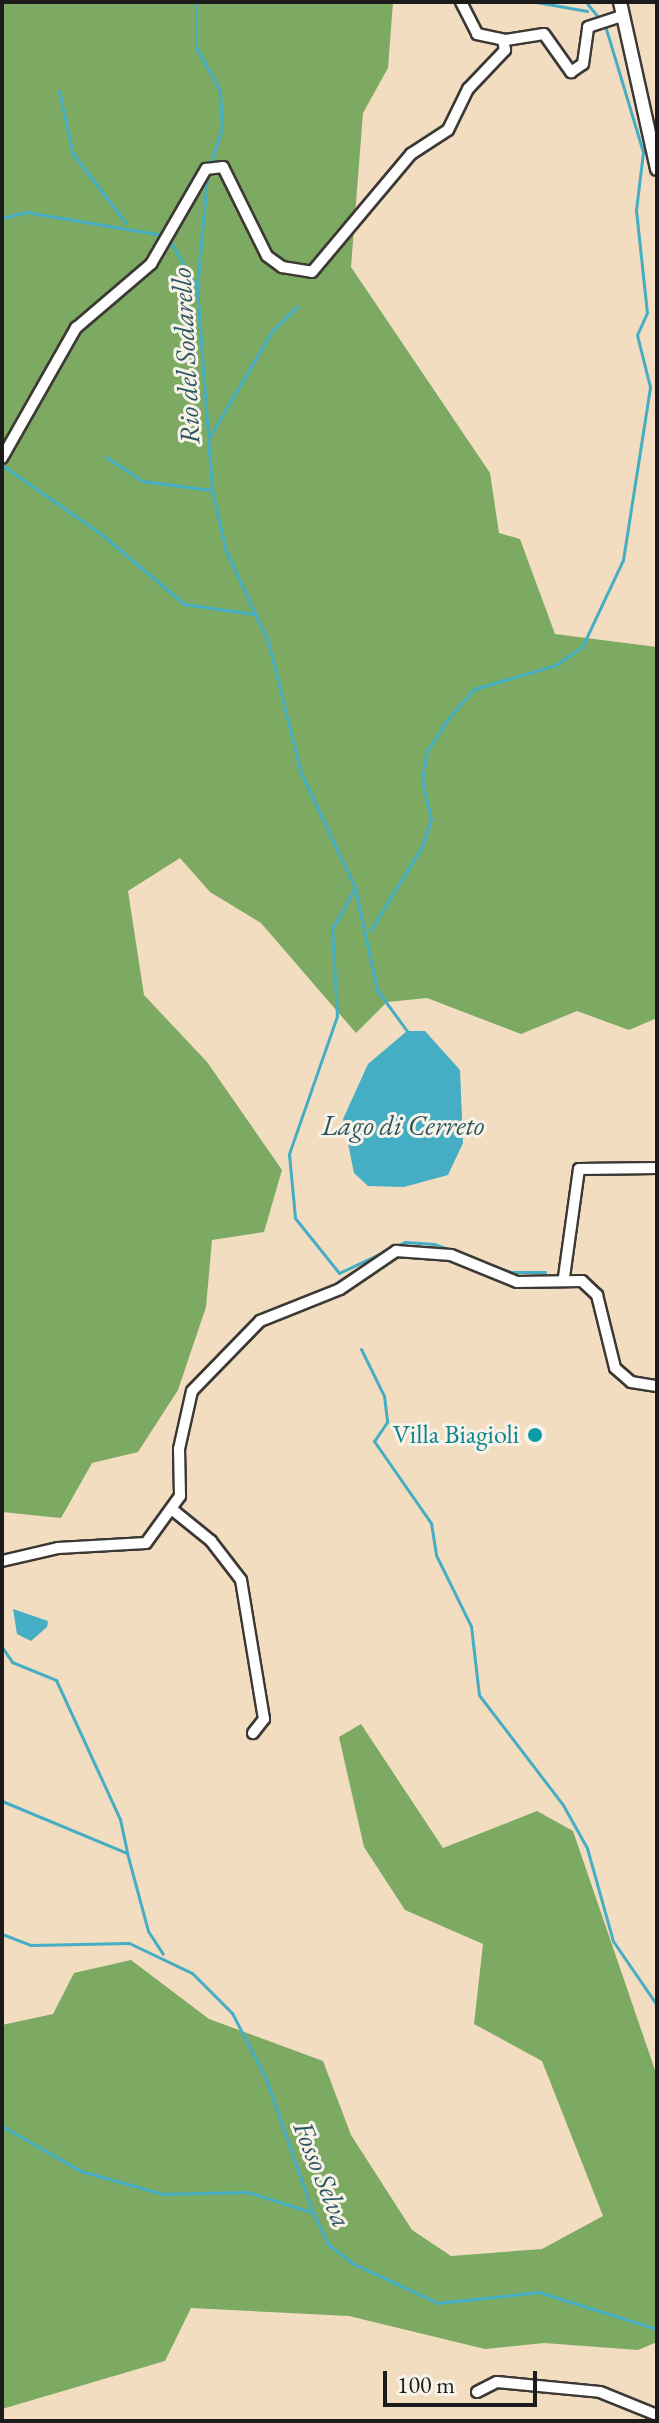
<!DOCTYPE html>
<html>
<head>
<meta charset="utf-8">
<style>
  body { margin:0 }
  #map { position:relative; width:659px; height:2423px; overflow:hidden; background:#f2ddc0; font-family:"EB Garamond",serif }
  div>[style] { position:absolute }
  .forest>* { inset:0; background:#7caa62 }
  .water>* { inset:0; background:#45aec4 }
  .stream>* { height:3px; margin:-1.5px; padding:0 1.5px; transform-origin:1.5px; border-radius:1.5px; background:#45aec4 }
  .roads { filter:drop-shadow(2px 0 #3c3935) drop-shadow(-2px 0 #3c3935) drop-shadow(0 2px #3c3935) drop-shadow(0 -2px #3c3935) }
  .minor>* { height:10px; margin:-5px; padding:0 5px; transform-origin:5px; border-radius:5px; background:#fff }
  .tertiary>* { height:12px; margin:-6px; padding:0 6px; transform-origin:6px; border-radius:6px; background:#fff }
  .dots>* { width:22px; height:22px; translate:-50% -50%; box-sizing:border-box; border:4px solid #f7f3e8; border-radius:50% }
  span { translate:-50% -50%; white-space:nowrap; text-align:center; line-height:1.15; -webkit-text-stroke:6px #f7f3e8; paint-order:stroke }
  .culture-label { font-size:26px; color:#0d838f }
  .right { translate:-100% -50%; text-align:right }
  .water-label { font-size:28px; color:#2c565f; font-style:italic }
  .frame { position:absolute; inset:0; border:4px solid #1c1c1c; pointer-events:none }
  .scale { position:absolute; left:383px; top:2371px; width:154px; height:36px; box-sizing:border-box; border:4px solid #1c1c1c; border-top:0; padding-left:10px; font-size:24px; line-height:28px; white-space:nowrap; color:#1c1c1c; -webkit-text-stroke:6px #f7f3e8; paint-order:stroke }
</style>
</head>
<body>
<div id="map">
  <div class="forest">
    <i style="clip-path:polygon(2px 2px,393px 2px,388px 68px,363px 113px,351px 267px,490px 473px,499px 533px,520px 539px,555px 634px,657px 647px,657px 1018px,629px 1030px,577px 1011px,521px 1034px,427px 998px,387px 1002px,356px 1033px,261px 923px,210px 892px,180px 858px,128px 891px,144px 995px,207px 1062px,282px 1170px,264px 1232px,212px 1240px,206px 1307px,178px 1390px,138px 1452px,92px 1463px,61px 1518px,2px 1512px)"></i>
    <i style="clip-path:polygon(361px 1724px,443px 1848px,537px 1811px,573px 1831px,657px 2076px,657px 2342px,638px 2350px,544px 2343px,485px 2349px,349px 2316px,191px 2308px,165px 2361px,2px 2409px,2px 2025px,53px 2014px,74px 1973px,131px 1960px,209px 2019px,323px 2061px,351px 2135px,412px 2230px,451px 2256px,542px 2249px,603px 2216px,542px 2061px,474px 2024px,483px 1944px,405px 1910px,364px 1847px,339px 1737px)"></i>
  </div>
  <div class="water">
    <i style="clip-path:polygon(407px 1031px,425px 1031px,460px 1070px,463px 1143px,448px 1175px,404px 1187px,368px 1186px,354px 1173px,343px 1119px,368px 1064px)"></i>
    <i style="clip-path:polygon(13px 1609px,48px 1621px,47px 1627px,31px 1641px,17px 1634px)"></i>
  </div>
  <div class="stream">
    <i style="left:196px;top:2px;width:45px;rotate:90deg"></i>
    <i style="left:196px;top:47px;width:50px;rotate:61.4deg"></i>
    <i style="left:220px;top:91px;width:37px;rotate:87deg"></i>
    <i style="left:222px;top:128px;width:40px;rotate:108deg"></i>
    <i style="left:536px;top:2px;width:52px;rotate:10deg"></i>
    <i style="left:586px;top:2px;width:22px;rotate:51deg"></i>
    <i style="left:59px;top:91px;width:65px;rotate:77.5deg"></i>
    <i style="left:73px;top:154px;width:87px;rotate:52.5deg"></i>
    <i style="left:207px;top:177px;width:112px;rotate:95.1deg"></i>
    <i style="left:197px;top:289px;width:202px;rotate:85.7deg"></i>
    <i style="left:212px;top:490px;width:63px;rotate:77.1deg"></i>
    <i style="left:226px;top:551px;width:99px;rotate:65deg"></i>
    <i style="left:268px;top:641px;width:136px;rotate:76deg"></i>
    <i style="left:301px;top:773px;width:127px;rotate:64.8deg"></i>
    <i style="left:355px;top:888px;width:104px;rotate:77.8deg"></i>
    <i style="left:377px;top:990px;width:51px;rotate:53.8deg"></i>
    <i style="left:2px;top:218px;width:25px;rotate:-14deg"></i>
    <i style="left:26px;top:212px;width:138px;rotate:9.6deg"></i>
    <i style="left:169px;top:239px;width:54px;rotate:60.1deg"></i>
    <i style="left:210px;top:436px;width:122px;rotate:-59.4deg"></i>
    <i style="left:272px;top:331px;width:35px;rotate:-44deg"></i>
    <i style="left:106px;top:457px;width:43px;rotate:33.7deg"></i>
    <i style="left:142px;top:481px;width:69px;rotate:7.5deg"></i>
    <i style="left:2px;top:465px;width:119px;rotate:34.8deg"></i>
    <i style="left:100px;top:533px;width:110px;rotate:40.2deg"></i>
    <i style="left:184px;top:604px;width:70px;rotate:8.2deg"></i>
    <i style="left:355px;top:888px;width:47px;rotate:119.3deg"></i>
    <i style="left:332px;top:929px;width:87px;rotate:86.7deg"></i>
    <i style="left:337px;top:1016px;width:146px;rotate:109.2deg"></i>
    <i style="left:289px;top:1154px;width:64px;rotate:84.6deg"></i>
    <i style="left:295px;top:1218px;width:70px;rotate:51.3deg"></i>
    <i style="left:339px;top:1273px;width:73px;rotate:-25.2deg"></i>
    <i style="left:405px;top:1242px;width:29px;rotate:4deg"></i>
    <i style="left:434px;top:1244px;width:82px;rotate:20deg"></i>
    <i style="left:511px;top:1272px;width:34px"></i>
    <i style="left:370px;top:931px;width:101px;rotate:-58.4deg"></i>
    <i style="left:423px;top:845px;width:27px;rotate:-73deg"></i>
    <i style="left:431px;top:819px;width:39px;rotate:-103deg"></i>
    <i style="left:422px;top:781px;width:30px;rotate:-81deg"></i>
    <i style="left:427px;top:751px;width:42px;rotate:-56.7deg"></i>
    <i style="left:450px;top:716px;width:36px;rotate:-48deg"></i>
    <i style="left:474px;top:689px;width:85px;rotate:-16.3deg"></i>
    <i style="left:556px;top:665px;width:32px;rotate:-35deg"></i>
    <i style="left:582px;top:647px;width:96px;rotate:-64.8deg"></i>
    <i style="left:623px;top:560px;width:175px;rotate:-81.1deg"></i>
    <i style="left:650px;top:387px;width:54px;rotate:-104deg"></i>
    <i style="left:637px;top:335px;width:24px;rotate:-66deg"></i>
    <i style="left:647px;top:313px;width:104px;rotate:-96.1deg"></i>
    <i style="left:636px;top:210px;width:58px;rotate:-83.1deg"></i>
    <i style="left:643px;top:152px;width:133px;rotate:-106.7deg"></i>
    <i style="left:361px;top:1349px;width:52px;rotate:63.9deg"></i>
    <i style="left:384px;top:1396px;width:26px;rotate:83deg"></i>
    <i style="left:387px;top:1422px;width:23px;rotate:124deg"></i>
    <i style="left:374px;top:1441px;width:100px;rotate:55.2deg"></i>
    <i style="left:431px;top:1523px;width:32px;rotate:81deg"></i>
    <i style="left:436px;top:1555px;width:79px;rotate:63.8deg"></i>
    <i style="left:471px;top:1626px;width:69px;rotate:83.4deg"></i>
    <i style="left:479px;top:1695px;width:138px;rotate:52.6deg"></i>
    <i style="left:563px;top:1805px;width:49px;rotate:60.8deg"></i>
    <i style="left:587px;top:1848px;width:97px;rotate:74.4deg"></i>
    <i style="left:613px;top:1941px;width:78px;rotate:55.5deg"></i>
    <i style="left:2px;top:1647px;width:18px;rotate:56deg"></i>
    <i style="left:12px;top:1662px;width:48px;rotate:22.2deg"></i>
    <i style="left:56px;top:1680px;width:153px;rotate:65.3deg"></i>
    <i style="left:120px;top:1819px;width:35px;rotate:78deg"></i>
    <i style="left:2px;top:1801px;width:135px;rotate:22.6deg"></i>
    <i style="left:127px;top:1853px;width:81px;rotate:74.9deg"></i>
    <i style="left:148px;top:1931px;width:27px;rotate:57deg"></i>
    <i style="left:2px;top:1934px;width:31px;rotate:21deg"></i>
    <i style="left:31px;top:1945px;width:98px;rotate:-1.2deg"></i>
    <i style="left:129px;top:1943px;width:70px;rotate:25.5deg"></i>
    <i style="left:192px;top:1973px;width:57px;rotate:45deg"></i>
    <i style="left:232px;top:2013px;width:74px;rotate:62.7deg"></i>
    <i style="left:266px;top:2079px;width:142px;rotate:70.7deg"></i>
    <i style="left:313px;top:2213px;width:34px;rotate:64deg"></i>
    <i style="left:328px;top:2244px;width:31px;rotate:38deg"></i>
    <i style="left:352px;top:2263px;width:95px;rotate:24.9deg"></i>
    <i style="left:438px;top:2303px;width:102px;rotate:-6.2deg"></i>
    <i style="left:539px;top:2292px;width:124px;rotate:17.4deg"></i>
    <i style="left:2px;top:2126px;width:91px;rotate:29.7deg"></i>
    <i style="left:81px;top:2171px;width:85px;rotate:15.7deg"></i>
    <i style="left:163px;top:2194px;width:85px;rotate:-1.3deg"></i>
    <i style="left:248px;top:2192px;width:66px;rotate:17.6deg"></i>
  </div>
  <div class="roads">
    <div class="minor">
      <i style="left:461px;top:2px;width:36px;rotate:63deg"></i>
      <i style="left:477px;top:34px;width:30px;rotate:12deg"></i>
      <i style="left:506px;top:40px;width:38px;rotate:-9deg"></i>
      <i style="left:544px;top:34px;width:47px;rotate:54.6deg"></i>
      <i style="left:571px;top:72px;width:14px;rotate:-34deg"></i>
      <i style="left:583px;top:64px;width:37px;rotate:-82deg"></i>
      <i style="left:588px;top:27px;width:33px;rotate:-18deg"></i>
      <i style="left:2px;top:458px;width:150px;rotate:-60.4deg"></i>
      <i style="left:76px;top:328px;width:99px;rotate:-40.5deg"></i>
      <i style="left:151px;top:264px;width:110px;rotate:-59.9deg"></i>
      <i style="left:206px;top:169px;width:17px;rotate:-7deg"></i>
      <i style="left:223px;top:167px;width:99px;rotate:63.7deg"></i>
      <i style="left:267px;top:256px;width:19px;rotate:36deg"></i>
      <i style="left:282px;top:267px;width:30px;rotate:9deg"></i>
      <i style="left:312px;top:272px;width:154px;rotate:-50deg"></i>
      <i style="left:411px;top:154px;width:44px;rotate:-33deg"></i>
      <i style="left:448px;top:130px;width:46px;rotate:-64deg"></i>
      <i style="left:468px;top:89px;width:54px;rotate:-46.5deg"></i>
      <i style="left:505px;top:50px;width:10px;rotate:-101deg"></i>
      <i style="left:564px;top:1277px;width:109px;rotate:-82.1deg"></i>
      <i style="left:579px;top:1169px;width:78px;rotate:-0.7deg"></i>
      <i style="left:174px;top:1511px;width:48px;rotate:39deg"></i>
      <i style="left:211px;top:1541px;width:49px;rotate:52.4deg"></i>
      <i style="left:241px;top:1580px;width:141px;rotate:80.6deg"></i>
      <i style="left:264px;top:1719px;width:18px;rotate:128deg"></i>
      <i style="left:2px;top:1561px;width:57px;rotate:-13.1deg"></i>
      <i style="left:58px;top:1548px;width:88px;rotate:-3.3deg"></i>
      <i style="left:146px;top:1543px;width:58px;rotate:-54.1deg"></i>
      <i style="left:180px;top:1496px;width:47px;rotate:-91.2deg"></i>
      <i style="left:179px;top:1449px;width:59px;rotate:-77.4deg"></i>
      <i style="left:192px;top:1391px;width:98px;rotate:-45.8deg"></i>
      <i style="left:260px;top:1321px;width:86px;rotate:-21.8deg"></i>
      <i style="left:340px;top:1289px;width:68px;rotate:-34.2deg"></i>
      <i style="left:396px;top:1251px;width:55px;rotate:4.2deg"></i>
      <i style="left:451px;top:1255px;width:71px;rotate:22.2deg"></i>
      <i style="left:517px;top:1282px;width:65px;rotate:-0.9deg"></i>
      <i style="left:582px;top:1281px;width:21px;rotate:43deg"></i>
      <i style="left:597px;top:1295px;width:75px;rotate:76.1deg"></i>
      <i style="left:615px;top:1368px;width:21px;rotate:41deg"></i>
      <i style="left:631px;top:1382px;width:26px;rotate:9deg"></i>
      <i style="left:477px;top:2392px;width:22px;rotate:-27deg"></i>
      <i style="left:497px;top:2382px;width:103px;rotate:5.5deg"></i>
      <i style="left:600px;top:2392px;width:61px;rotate:22deg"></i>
    </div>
    <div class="tertiary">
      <i style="left:620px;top:2px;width:171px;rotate:77.5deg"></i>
    </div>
  </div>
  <div class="dots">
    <i style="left:535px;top:1435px;background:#0f9aa8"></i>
  </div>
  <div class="culture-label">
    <span class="right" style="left:519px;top:1435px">Villa Biagioli</span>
  </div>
  <div class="water-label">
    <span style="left:185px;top:356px;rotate:-93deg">Rio del Sodarello</span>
    <span style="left:403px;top:1125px">Lago di Cerreto</span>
    <span style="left:323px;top:2174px;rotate:68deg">Fosso Selva</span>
  </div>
  <div class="frame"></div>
  <div class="scale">100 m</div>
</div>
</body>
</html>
